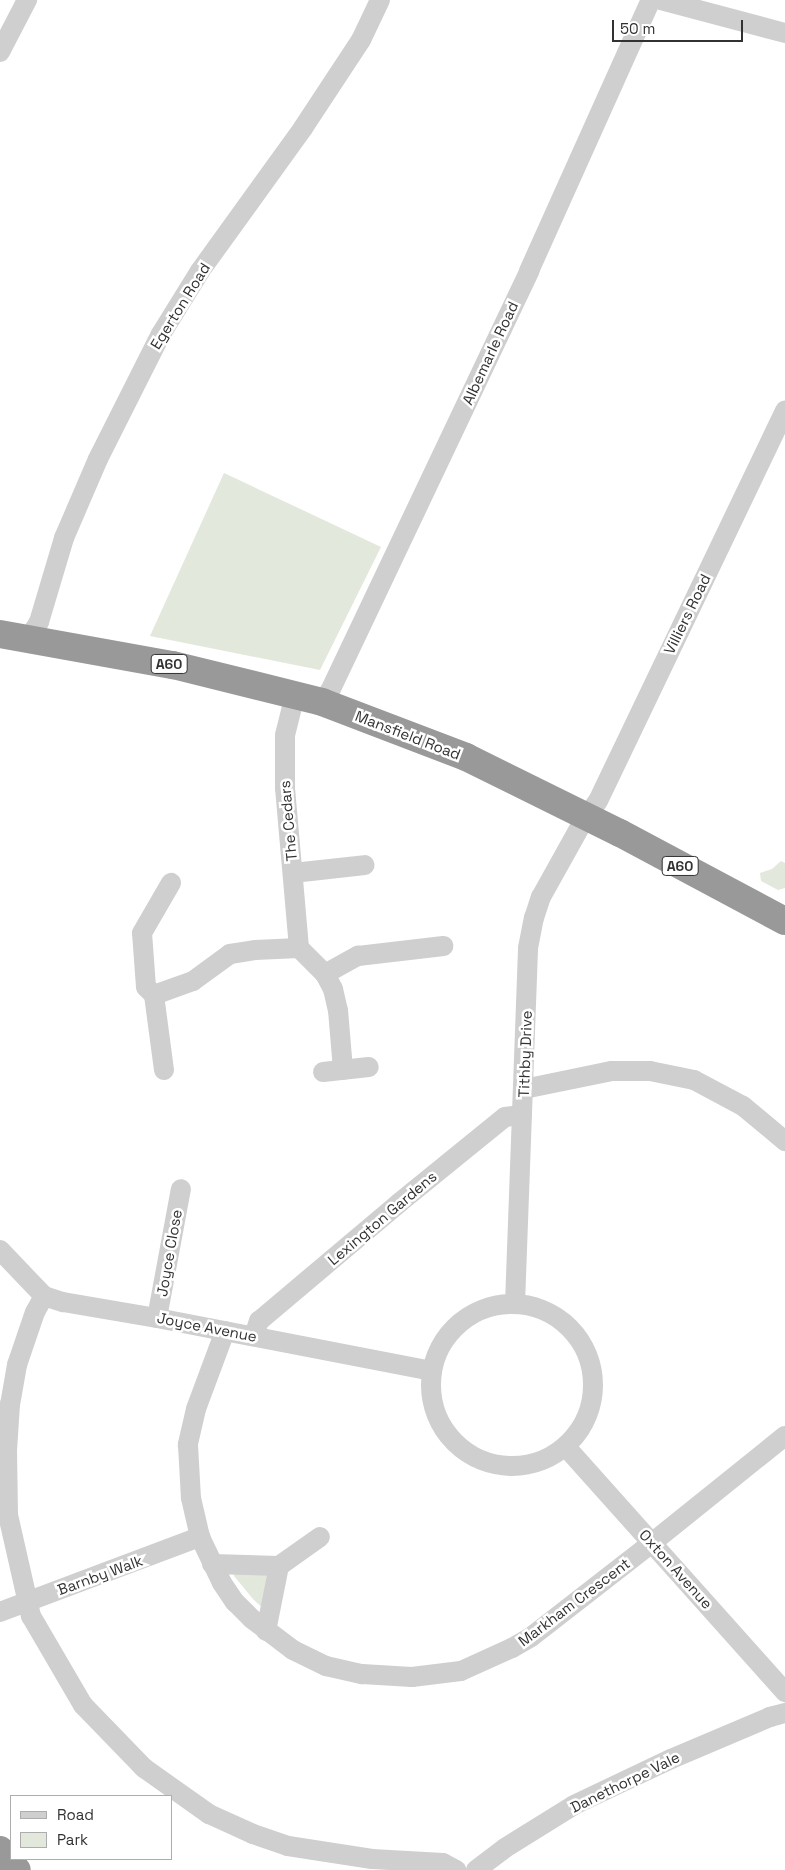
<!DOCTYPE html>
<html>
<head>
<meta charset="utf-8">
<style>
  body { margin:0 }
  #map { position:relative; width:785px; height:1870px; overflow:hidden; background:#fff; font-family:"Space Grotesk",sans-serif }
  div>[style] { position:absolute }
  .green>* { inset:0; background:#e2e8dc }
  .minor>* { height:20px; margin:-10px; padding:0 10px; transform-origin:10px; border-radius:10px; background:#cfcfcf }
  .minor>.ring { margin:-10px; padding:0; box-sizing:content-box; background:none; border:20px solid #cfcfcf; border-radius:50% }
  .highway>* { height:28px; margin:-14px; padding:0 14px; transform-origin:14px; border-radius:14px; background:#999 }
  span { translate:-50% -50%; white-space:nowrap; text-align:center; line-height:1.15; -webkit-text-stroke:5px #fff; paint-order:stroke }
  .shield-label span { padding:1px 4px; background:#fff; border:1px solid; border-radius:4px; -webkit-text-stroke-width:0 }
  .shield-label { font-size:14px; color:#323232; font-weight:700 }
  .street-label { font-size:15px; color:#323232 }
  .legend { position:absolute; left:10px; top:1795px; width:162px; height:65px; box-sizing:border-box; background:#fff; border:1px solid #adadad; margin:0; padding:6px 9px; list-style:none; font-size:15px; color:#323232 }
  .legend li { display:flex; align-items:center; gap:10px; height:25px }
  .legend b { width:25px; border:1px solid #adadad }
  .scale { position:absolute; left:612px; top:20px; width:131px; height:22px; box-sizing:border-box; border:2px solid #323232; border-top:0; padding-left:6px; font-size:15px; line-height:18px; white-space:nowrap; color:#323232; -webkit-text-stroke:4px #fff; paint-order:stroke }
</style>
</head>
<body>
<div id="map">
  <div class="green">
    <i style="clip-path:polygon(224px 473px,381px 547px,320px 670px,150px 636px)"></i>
    <i style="clip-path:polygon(781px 861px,785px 863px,785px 888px,778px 890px,761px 881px,760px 873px,772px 869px)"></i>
    <i style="clip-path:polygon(234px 1570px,267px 1573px,265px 1610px,253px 1599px,234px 1576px)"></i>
  </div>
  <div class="minor">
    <i style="left:661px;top:0;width:128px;rotate:14.9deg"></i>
    <i style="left:0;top:52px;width:59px;rotate:-62.6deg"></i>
    <i style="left:29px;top:638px;width:19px;rotate:-58deg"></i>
    <i style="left:39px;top:622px;width:88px;rotate:-73.4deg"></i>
    <i style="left:64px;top:538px;width:86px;rotate:-66.7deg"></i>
    <i style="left:98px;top:459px;width:140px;rotate:-63.3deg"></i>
    <i style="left:161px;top:334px;width:74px;rotate:-58.2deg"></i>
    <i style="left:200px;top:271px;width:176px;rotate:-54.2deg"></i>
    <i style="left:303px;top:128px;width:105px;rotate:-56.6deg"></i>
    <i style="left:361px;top:40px;width:44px;rotate:-64.6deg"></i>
    <i style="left:295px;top:695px;width:41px;rotate:104deg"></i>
    <i style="left:285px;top:735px;width:53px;rotate:90deg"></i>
    <i style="left:285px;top:788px;width:161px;rotate:85deg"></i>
    <i style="left:299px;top:948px;width:37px;rotate:45deg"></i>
    <i style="left:325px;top:974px;width:17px;rotate:62deg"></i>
    <i style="left:333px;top:989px;width:22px;rotate:77deg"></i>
    <i style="left:338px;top:1010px;width:60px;rotate:85.2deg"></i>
    <i style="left:322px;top:702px;width:14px;rotate:-54deg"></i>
    <i style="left:330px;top:691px;width:465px;rotate:-64.6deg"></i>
    <i style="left:529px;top:271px;width:297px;rotate:-65.8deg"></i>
    <i style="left:293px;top:873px;width:72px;rotate:-6.3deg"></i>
    <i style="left:325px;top:974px;width:38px;rotate:-29deg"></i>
    <i style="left:358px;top:956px;width:86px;rotate:-6.7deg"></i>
    <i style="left:154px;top:995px;width:11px;rotate:-135deg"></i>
    <i style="left:146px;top:987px;width:54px;rotate:-94.2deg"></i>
    <i style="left:142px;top:933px;width:58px;rotate:-59.9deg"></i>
    <i style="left:164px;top:1070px;width:76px;rotate:-97.6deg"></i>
    <i style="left:154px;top:995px;width:41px;rotate:-19.7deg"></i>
    <i style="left:193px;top:981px;width:46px;rotate:-36.1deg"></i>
    <i style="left:230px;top:954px;width:25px;rotate:-9deg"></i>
    <i style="left:255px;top:950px;width:44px;rotate:-2.6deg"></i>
    <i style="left:323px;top:1072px;width:46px;rotate:-6.2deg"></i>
    <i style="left:524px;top:1089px;width:90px;rotate:-11.6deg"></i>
    <i style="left:612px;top:1071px;width:38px"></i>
    <i style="left:650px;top:1071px;width:45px;rotate:11.6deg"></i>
    <i style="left:694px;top:1080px;width:55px;rotate:28deg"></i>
    <i style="left:743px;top:1106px;width:55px;rotate:39.8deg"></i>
    <i style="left:0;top:1250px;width:64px;rotate:46.3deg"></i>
    <i style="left:44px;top:1296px;width:20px;rotate:18deg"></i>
    <i style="left:63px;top:1302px;width:95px;rotate:9.7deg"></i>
    <i style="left:157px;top:1318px;width:280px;rotate:10.9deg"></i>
    <i style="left:44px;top:1296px;width:18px;rotate:119deg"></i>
    <i style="left:35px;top:1312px;width:56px;rotate:108.8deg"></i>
    <i style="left:17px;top:1365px;width:40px;rotate:100deg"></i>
    <i style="left:10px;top:1404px;width:47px;rotate:93.7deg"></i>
    <i style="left:7px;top:1451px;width:64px;rotate:89.1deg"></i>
    <i style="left:8px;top:1515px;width:104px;rotate:77.2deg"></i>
    <i style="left:31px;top:1616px;width:103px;rotate:59.7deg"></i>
    <i style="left:83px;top:1705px;width:88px;rotate:45.9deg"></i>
    <i style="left:144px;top:1768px;width:80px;rotate:35.3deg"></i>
    <i style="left:209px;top:1814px;width:48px;rotate:24.4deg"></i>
    <i style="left:253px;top:1834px;width:37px;rotate:19deg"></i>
    <i style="left:288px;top:1846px;width:85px;rotate:8.8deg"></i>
    <i style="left:372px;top:1859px;width:71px;rotate:3.2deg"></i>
    <i style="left:443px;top:1863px;width:15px;rotate:28deg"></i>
    <i style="left:515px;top:1304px;width:356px;rotate:-87.9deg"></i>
    <i style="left:528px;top:948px;width:31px;rotate:-79deg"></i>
    <i style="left:534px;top:918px;width:22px;rotate:-72deg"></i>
    <i style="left:541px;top:897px;width:82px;rotate:-60.9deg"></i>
    <i style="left:581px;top:825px;width:29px;rotate:-55deg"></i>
    <i style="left:598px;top:801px;width:433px;rotate:-64.4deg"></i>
    <i class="ring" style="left:431px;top:1304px;width:142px;height:142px"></i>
    <i style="left:157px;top:1318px;width:131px;rotate:-79.5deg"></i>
    <i style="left:225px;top:1331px;width:83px;rotate:110.4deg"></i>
    <i style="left:196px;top:1409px;width:37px;rotate:103deg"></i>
    <i style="left:188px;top:1445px;width:53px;rotate:86.8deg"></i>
    <i style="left:191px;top:1498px;width:40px;rotate:77deg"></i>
    <i style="left:200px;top:1537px;width:51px;rotate:64.4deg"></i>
    <i style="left:222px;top:1583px;width:23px;rotate:56deg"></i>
    <i style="left:235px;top:1602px;width:24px;rotate:45deg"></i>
    <i style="left:252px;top:1619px;width:51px;rotate:37.1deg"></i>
    <i style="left:293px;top:1650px;width:37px;rotate:26deg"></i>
    <i style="left:326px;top:1666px;width:37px;rotate:13deg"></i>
    <i style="left:362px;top:1674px;width:50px;rotate:3.4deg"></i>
    <i style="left:412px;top:1677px;width:49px;rotate:-7deg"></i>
    <i style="left:461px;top:1671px;width:56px;rotate:-24.3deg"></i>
    <i style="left:512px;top:1648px;width:22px;rotate:-30deg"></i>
    <i style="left:531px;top:1637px;width:155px;rotate:-37.9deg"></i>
    <i style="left:653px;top:1542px;width:169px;rotate:-38.8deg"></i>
    <i style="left:254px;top:1336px;width:16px;rotate:-72deg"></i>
    <i style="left:259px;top:1321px;width:183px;rotate:-40.1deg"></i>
    <i style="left:399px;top:1203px;width:136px;rotate:-39.1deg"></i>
    <i style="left:505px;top:1117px;width:17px;rotate:-7deg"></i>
    <i style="left:566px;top:1447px;width:329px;rotate:48.2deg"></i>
    <i style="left:212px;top:1564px;width:67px;rotate:1.7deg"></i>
    <i style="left:279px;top:1566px;width:50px;rotate:-35.3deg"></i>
    <i style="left:0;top:1612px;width:214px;rotate:-20.6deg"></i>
    <i style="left:266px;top:1631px;width:66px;rotate:-78.7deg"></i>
    <i style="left:476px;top:1870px;width:36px;rotate:-37deg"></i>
    <i style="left:505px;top:1848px;width:81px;rotate:-31.9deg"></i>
    <i style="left:574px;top:1805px;width:107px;rotate:-25.4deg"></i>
    <i style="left:671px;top:1759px;width:108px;rotate:-23deg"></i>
    <i style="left:770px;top:1717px;width:16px;rotate:-15deg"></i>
  </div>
  <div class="highway">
    <i style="left:0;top:634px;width:176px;rotate:10.2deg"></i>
    <i style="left:173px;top:665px;width:154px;rotate:13.9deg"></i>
    <i style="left:322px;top:702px;width:154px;rotate:20.9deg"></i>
    <i style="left:466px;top:757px;width:172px;rotate:26.3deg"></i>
    <i style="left:620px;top:833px;width:187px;rotate:28.1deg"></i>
    <i style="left:0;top:1850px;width:26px;rotate:50deg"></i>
  </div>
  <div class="shield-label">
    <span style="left:169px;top:664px">A60</span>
    <span style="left:680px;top:866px">A60</span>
  </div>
  <div class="street-label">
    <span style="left:180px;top:306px;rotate:-58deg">Egerton Road</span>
    <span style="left:490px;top:353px;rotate:-65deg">Albemarle Road</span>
    <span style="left:687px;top:614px;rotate:-64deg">Villiers Road</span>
    <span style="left:408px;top:735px;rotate:21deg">Mansfield Road</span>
    <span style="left:288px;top:821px;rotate:-95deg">The Cedars</span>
    <span style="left:525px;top:1054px;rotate:-88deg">Tithby Drive</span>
    <span style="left:382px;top:1218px;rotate:-40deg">Lexington Gardens</span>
    <span style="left:169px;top:1253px;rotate:-80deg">Joyce Close</span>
    <span style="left:207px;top:1327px;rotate:11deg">Joyce Avenue</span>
    <span style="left:676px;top:1569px;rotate:48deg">Oxton Avenue</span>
    <span style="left:100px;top:1575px;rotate:-20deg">Barnby Walk</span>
    <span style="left:574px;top:1602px;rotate:-37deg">Markham Crescent</span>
    <span style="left:625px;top:1782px;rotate:-26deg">Danethorpe Vale</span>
  </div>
  <ul class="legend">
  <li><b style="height:6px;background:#cfcfcf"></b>Road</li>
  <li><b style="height:14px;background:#e2e8dc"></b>Park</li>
  </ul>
  <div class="scale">50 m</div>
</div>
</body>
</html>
